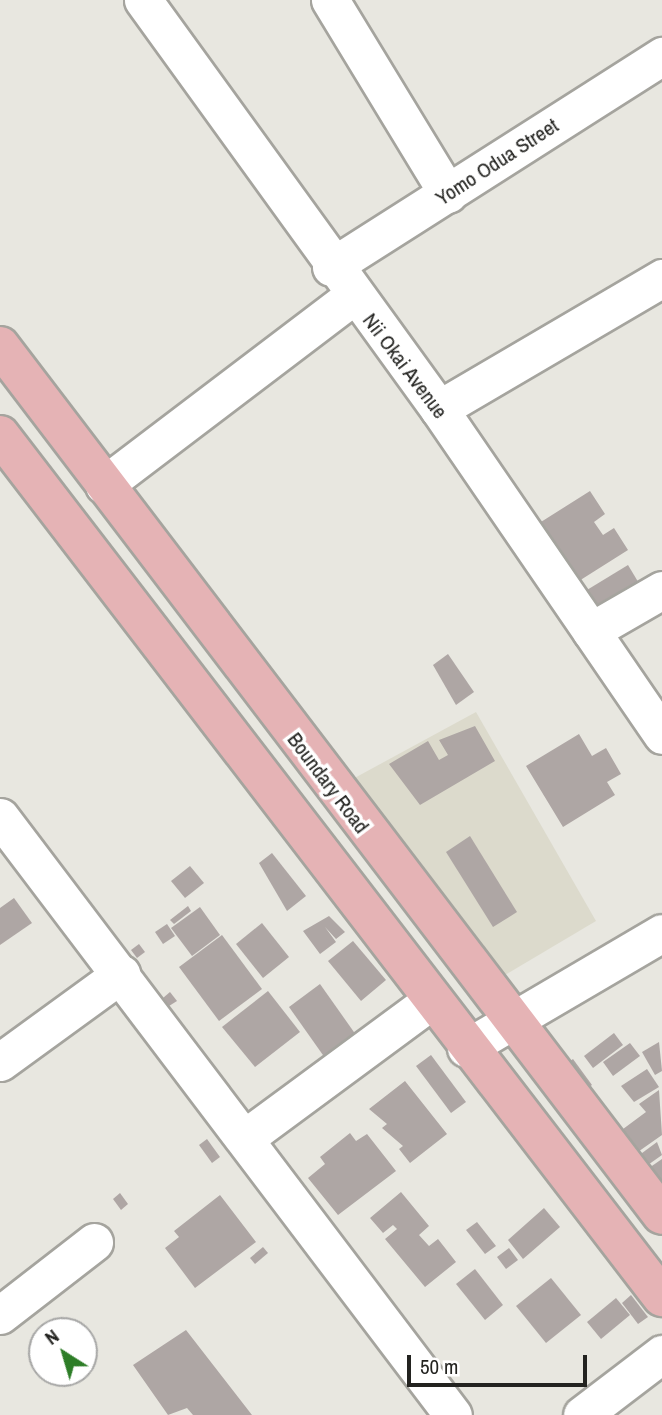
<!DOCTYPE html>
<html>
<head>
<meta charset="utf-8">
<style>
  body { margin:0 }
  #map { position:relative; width:662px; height:1415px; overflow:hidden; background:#e8e7e0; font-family:"Archivo Narrow",sans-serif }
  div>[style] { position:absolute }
  .built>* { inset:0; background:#dcdacc }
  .building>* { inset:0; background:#aea6a4 }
  .roads { filter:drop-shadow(2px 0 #a5a49e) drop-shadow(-2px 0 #a5a49e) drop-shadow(0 2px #a5a49e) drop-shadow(0 -2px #a5a49e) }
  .minor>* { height:37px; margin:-18.5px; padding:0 18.5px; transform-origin:18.5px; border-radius:18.5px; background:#fff }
  .major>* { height:38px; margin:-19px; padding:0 19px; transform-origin:19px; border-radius:19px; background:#e5b3b5 }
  span { translate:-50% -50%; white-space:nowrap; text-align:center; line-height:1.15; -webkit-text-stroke:7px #fff; paint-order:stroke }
  .street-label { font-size:21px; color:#232320 }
  .north { position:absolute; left:28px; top:1317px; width:70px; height:70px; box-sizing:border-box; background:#fff; border:2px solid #a7a7a6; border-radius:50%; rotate:323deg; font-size:19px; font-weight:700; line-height:28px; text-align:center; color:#232320 }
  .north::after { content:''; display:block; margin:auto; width:24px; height:32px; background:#2d7d27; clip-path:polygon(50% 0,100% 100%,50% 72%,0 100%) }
  .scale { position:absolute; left:407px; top:1355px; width:180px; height:32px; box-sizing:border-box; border:4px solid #232320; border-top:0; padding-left:9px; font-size:21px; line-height:24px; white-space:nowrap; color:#232320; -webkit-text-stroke:5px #fff; paint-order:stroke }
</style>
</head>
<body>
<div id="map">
  <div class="built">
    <i style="clip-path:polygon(476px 712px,596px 921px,500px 978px,349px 781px)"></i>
  </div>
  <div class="building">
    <i style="clip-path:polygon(590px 491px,605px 514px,594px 522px,603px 535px,614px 528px,628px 550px,571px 586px,533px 527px)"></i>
    <i style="clip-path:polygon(628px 565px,640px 585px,594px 613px,582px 593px)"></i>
    <i style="clip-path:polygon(448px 654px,474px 692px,456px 705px,433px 665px)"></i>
    <i style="clip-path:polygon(475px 726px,495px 761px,420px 805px,389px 764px,428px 741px,439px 760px,448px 755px,439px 740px)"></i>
    <i style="clip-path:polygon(579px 734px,592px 756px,606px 748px,621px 774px,607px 782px,615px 795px,563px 827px,526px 766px)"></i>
    <i style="clip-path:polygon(470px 836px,517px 912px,493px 927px,446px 852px)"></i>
    <i style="clip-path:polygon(272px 853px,306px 896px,287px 911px,259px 863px)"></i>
    <i style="clip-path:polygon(190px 866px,204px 883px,185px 898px,171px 881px)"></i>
    <i style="clip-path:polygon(14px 898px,32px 923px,0 945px,0 908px)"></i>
    <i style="clip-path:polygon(188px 906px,191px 911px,174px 924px,170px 920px)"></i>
    <i style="clip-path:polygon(200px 907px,220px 935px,192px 956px,171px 928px)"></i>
    <i style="clip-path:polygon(329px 916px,345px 932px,336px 939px,325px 927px,336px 942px,320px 954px,303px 931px)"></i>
    <i style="clip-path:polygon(262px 923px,289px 957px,263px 978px,236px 944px)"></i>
    <i style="clip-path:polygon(167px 924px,175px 936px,163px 944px,155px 932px)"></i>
    <i style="clip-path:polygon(222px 935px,262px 989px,219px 1021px,179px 967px)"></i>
    <i style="clip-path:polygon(353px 941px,386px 980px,361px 1001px,328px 961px)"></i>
    <i style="clip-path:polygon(139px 944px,145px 952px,137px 958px,131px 950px)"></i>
    <i style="clip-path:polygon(320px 984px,361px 1042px,330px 1065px,289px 1007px)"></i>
    <i style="clip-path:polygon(268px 991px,300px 1032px,255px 1067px,222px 1027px)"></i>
    <i style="clip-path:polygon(170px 992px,177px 1001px,169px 1006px,163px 998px)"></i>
    <i style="clip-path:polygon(614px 1033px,623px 1045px,593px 1068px,584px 1056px)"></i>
    <i style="clip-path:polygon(659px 1042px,662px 1071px,655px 1075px,642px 1052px)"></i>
    <i style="clip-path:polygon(630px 1043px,640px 1056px,613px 1076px,603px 1062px)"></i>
    <i style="clip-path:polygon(431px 1055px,466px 1102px,451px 1113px,416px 1066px)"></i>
    <i style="clip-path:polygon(573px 1059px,592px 1085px,573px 1098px,555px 1072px)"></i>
    <i style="clip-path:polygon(647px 1069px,659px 1087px,634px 1102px,621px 1086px)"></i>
    <i style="clip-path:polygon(405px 1081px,447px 1134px,410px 1163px,399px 1149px,403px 1146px,382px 1128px,387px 1124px,369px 1109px)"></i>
    <i style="clip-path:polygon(659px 1090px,662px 1135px,635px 1154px,619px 1132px,646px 1112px,639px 1104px)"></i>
    <i style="clip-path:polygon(350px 1133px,356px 1141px,367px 1134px,396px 1171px,338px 1215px,308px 1178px,325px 1164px,320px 1157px)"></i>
    <i style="clip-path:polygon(207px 1139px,220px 1157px,212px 1163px,199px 1145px)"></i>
    <i style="clip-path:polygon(657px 1142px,662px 1155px,645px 1167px,638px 1156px)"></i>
    <i style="clip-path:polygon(662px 1159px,662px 1192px,646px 1170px)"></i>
    <i style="clip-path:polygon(401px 1192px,429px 1226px,419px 1235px,429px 1246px,438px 1239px,456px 1262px,425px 1287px,385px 1239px,397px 1229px,393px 1225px,383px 1233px,370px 1218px)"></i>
    <i style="clip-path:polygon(120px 1193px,128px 1204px,121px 1210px,113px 1199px)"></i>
    <i style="clip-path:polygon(220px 1195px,256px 1242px,195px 1288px,165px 1248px,179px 1237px,174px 1231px)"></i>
    <i style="clip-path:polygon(544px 1208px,560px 1227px,523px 1259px,508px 1240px)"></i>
    <i style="clip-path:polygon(477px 1222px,496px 1246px,485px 1254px,466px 1230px)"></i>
    <i style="clip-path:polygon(263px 1247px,268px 1253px,255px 1264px,250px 1258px)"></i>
    <i style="clip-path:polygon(509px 1248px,518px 1260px,506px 1269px,497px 1257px)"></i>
    <i style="clip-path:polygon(475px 1269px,503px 1305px,485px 1320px,456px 1284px)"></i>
    <i style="clip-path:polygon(551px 1278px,581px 1315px,546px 1343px,516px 1306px)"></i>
    <i style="clip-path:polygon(631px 1295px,648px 1317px,638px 1324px,622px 1303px)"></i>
    <i style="clip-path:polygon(616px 1298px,630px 1315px,601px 1339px,587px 1322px)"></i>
    <i style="clip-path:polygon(186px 1330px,252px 1415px,193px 1415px,187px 1408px,168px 1415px,133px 1365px)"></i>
  </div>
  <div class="roads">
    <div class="minor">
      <i style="left:143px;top:0;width:505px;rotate:54.11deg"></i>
      <i style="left:439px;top:409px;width:395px;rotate:55.6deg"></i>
      <i style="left:330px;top:0;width:227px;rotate:58.7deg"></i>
      <i style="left:331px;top:267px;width:393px;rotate:-32.5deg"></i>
      <i style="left:439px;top:409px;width:259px;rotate:-30.4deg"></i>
      <i style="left:104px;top:485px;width:313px;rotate:-37.2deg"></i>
      <i style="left:591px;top:631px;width:82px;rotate:-30deg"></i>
      <i style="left:0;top:817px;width:750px;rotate:52.86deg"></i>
      <i style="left:466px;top:1048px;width:227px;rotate:-30.4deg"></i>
      <i style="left:0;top:1062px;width:150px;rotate:-36deg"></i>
      <i style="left:245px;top:1138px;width:231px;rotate:-36.4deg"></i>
      <i style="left:0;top:1315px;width:119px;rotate:-37.8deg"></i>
      <i style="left:582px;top:1415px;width:101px;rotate:-37.3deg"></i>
    </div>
    <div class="major">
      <i style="left:0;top:346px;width:1092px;rotate:52.7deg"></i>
      <i style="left:0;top:435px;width:1087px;rotate:52.48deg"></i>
    </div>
  </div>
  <div class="street-label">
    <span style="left:497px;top:162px;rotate:-33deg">Yomo Odua Street</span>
    <span style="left:405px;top:366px;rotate:53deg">Nii Okai Avenue</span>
    <span style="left:328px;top:783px;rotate:53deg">Boundary Road</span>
  </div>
  <div class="north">N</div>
  <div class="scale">50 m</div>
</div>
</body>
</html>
